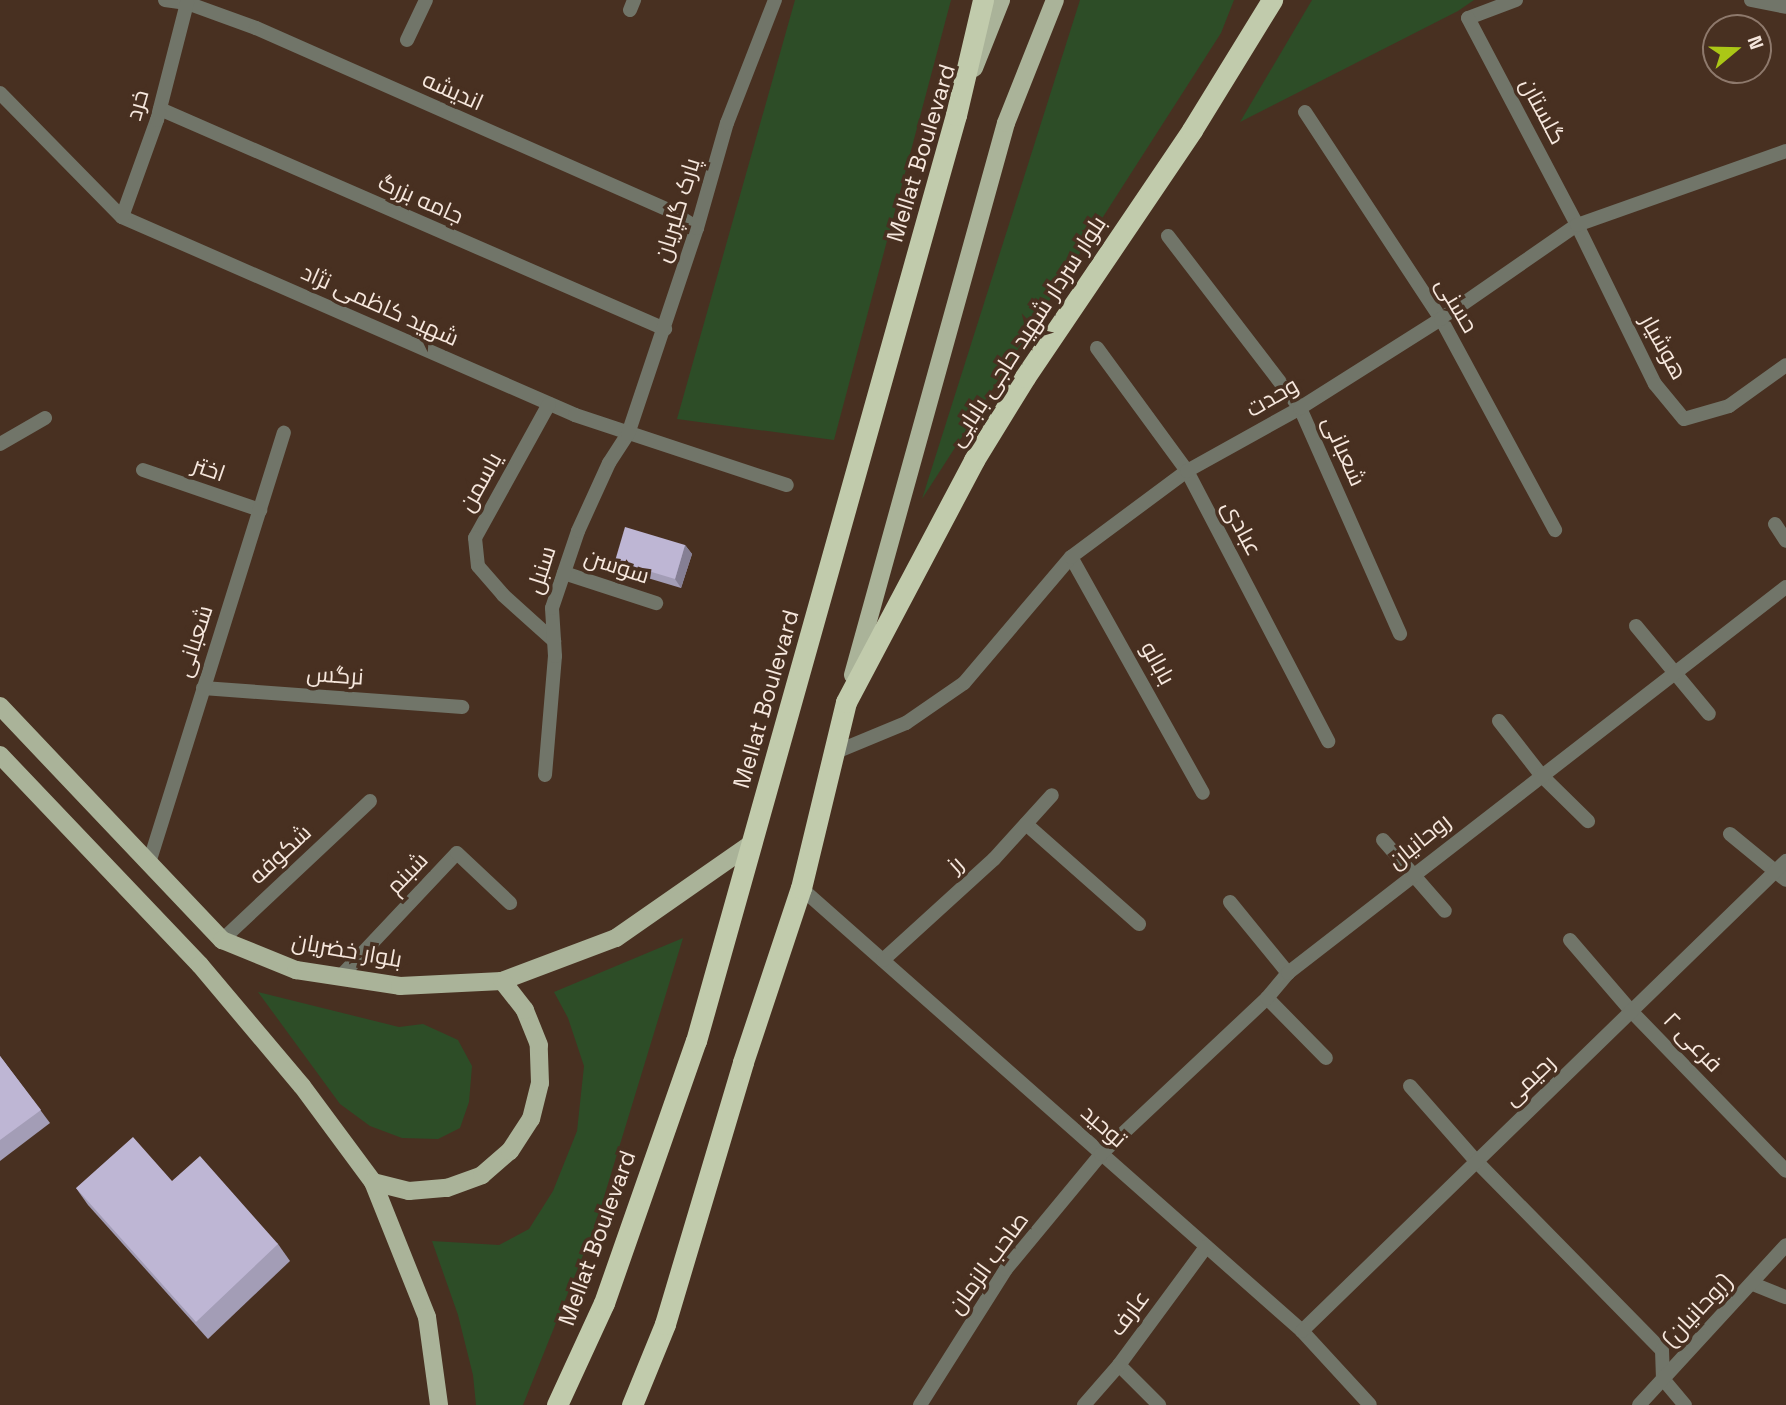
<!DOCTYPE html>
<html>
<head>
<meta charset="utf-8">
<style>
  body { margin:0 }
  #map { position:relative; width:1786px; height:1405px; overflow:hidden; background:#483021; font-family:"Space Grotesk",Cairo,sans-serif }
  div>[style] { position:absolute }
  .green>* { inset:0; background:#2d4d27 }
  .street>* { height:14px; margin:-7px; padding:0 7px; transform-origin:7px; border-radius:7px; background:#717569 }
  .primary>* { height:18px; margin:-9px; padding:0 9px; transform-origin:9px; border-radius:9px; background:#aab399 }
  .highway>* { height:21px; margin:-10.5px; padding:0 10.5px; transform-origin:10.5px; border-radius:10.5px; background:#c1cbac }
  .wall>* { inset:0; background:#a39db6 }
  .shaded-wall>* { inset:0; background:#857f94 }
  .building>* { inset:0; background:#beb6d4 }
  span { translate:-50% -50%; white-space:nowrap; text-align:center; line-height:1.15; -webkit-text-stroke:7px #483021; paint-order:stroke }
  .street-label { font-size:23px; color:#f6e7dd }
  .north { position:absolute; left:1702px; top:14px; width:70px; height:70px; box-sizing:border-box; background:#483021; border:2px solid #8e796c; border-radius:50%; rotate:71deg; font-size:19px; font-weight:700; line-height:28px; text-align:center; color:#f6e7dd }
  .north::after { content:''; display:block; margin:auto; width:24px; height:32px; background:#abc716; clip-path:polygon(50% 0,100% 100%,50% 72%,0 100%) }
</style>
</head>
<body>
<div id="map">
  <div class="green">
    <i style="clip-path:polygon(795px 0,951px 0,834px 440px,677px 419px)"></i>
    <i style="clip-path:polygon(1080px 0,1234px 0,1221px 33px,922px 499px)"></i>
    <i style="clip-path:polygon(1312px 0,1474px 0,1458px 11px,1240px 122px)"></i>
    <i style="clip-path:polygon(683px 938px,596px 1223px,523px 1405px,476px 1405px,473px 1375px,458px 1315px,432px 1241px,499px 1245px,529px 1229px,553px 1191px,577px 1131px,584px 1066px,568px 1018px,554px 992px)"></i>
    <i style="clip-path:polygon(258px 992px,399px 1027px,423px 1024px,458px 1040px,472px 1066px,469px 1102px,460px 1128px,438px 1139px,402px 1138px,370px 1126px,340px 1104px)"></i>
  </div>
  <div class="street">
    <i style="left:165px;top:0;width:22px;rotate:8deg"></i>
    <i style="left:187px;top:3px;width:73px;rotate:19.9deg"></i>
    <i style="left:256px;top:28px;width:453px;rotate:23.8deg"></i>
    <i style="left:670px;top:211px;width:32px;rotate:32deg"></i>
    <i style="left:1516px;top:0;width:51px;rotate:159.4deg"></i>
    <i style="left:1468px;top:18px;width:234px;rotate:62.2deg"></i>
    <i style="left:1577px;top:225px;width:177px;rotate:63.9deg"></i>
    <i style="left:1655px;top:384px;width:45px;rotate:50.4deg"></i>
    <i style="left:1684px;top:419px;width:47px;rotate:-16.1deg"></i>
    <i style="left:1729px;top:406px;width:70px;rotate:-35.7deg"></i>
    <i style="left:1751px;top:0;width:36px;rotate:11deg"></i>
    <i style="left:630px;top:10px;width:11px;rotate:-68deg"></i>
    <i style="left:407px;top:40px;width:44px;rotate:-64.6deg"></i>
    <i style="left:0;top:93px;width:174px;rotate:45.5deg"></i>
    <i style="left:122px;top:217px;width:494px;rotate:23.6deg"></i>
    <i style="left:575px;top:415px;width:223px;rotate:18.3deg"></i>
    <i style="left:160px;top:109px;width:551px;rotate:23.54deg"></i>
    <i style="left:1305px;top:112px;width:248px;rotate:56.7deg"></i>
    <i style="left:1441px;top:319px;width:240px;rotate:61.6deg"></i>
    <i style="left:122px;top:217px;width:103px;rotate:-70.2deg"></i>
    <i style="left:157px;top:120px;width:121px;rotate:-75.6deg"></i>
    <i style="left:1168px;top:236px;width:217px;rotate:52.5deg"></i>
    <i style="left:1300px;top:408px;width:247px;rotate:66.1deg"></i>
    <i style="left:1097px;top:348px;width:152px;rotate:53.8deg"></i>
    <i style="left:1187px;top:471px;width:305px;rotate:62.4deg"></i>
    <i style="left:549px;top:404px;width:153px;rotate:118.9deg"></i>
    <i style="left:475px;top:538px;width:28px;rotate:84deg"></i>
    <i style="left:478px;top:566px;width:38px;rotate:49deg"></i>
    <i style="left:503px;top:595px;width:69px;rotate:42deg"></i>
    <i style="left:0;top:444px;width:52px;rotate:-30deg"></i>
    <i style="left:143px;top:470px;width:124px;rotate:18.9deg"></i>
    <i style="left:1775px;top:524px;width:20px;rotate:57deg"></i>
    <i style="left:1071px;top:557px;width:270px;rotate:60.8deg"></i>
    <i style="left:564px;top:573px;width:97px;rotate:18.1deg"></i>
    <i style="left:1636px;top:626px;width:114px;rotate:50.3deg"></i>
    <i style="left:203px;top:688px;width:260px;rotate:4.2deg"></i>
    <i style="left:1499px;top:721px;width:68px;rotate:52.1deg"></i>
    <i style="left:1541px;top:775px;width:66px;rotate:44.4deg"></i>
    <i style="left:831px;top:754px;width:81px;rotate:-22.5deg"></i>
    <i style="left:906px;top:723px;width:70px;rotate:-34.6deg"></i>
    <i style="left:964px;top:683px;width:165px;rotate:-49.7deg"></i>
    <i style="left:1071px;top:557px;width:144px;rotate:-36.6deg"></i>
    <i style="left:1187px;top:471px;width:129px;rotate:-29.1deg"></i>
    <i style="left:1300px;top:408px;width:167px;rotate:-32.3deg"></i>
    <i style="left:1441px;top:319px;width:165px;rotate:-34.7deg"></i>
    <i style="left:1577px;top:225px;width:222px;rotate:-19.5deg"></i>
    <i style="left:545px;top:775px;width:119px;rotate:-85.2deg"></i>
    <i style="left:555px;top:656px;width:48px;rotate:-93.6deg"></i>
    <i style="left:552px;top:608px;width:81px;rotate:-71.3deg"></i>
    <i style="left:578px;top:531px;width:75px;rotate:-65.5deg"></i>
    <i style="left:609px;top:463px;width:35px;rotate:-57deg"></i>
    <i style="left:628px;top:434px;width:217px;rotate:-71.5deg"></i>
    <i style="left:697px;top:228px;width:109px;rotate:-74.1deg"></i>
    <i style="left:727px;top:123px;width:132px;rotate:-68.7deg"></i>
    <i style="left:1026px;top:824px;width:151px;rotate:41.5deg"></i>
    <i style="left:1730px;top:834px;width:72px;rotate:39.4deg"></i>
    <i style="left:1383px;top:840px;width:94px;rotate:48.9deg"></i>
    <i style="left:149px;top:863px;width:451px;rotate:-72.6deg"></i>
    <i style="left:801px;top:888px;width:669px;rotate:41.48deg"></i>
    <i style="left:1302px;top:1331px;width:100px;rotate:47.4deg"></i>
    <i style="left:1230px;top:902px;width:92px;rotate:50.8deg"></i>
    <i style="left:222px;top:940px;width:203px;rotate:-43.2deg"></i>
    <i style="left:1570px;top:940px;width:95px;rotate:49.3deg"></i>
    <i style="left:1632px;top:1012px;width:221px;rotate:45.9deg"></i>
    <i style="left:883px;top:960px;width:150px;rotate:-42.3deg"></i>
    <i style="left:994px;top:859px;width:86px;rotate:-47.8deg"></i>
    <i style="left:340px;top:977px;width:170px;rotate:-46.7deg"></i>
    <i style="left:457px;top:853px;width:73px;rotate:43.3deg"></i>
    <i style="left:1267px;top:998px;width:84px;rotate:45.5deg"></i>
    <i style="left:1410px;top:1086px;width:101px;rotate:48.6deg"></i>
    <i style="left:1477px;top:1162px;width:264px;rotate:45.5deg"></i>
    <i style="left:1662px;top:1350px;width:29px;rotate:88deg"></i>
    <i style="left:1663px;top:1379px;width:34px;rotate:50deg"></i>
    <i style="left:1753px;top:1284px;width:35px;rotate:22deg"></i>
    <i style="left:1302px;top:1331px;width:675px;rotate:-44.16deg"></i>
    <i style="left:1119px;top:1365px;width:57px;rotate:45deg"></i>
    <i style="left:920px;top:1405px;width:161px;rotate:-57.7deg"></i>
    <i style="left:1006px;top:1269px;width:149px;rotate:-50.4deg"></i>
    <i style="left:1101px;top:1154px;width:228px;rotate:-43.2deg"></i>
    <i style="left:1267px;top:998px;width:33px;rotate:-50deg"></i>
    <i style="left:1288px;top:973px;width:630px;rotate:-37.78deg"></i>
    <i style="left:1084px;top:1405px;width:53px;rotate:-48.8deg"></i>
    <i style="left:1119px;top:1365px;width:147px;rotate:-53.6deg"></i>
    <i style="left:1639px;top:1405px;width:217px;rotate:-47.4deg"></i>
  </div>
  <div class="primary">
    <i style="left:974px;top:68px;width:73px;rotate:-68.3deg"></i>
    <i style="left:853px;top:675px;width:573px;rotate:-74.51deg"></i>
    <i style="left:1006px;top:123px;width:132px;rotate:-68.3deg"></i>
    <i style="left:0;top:706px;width:323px;rotate:46.5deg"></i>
    <i style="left:222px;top:940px;width:80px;rotate:22.1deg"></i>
    <i style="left:296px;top:970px;width:105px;rotate:8.7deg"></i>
    <i style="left:400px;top:986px;width:102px;rotate:-2.8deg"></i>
    <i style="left:502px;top:981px;width:122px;rotate:-20.7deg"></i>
    <i style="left:616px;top:938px;width:166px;rotate:-34.9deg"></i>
    <i style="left:0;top:755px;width:290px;rotate:46.4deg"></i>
    <i style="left:200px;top:965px;width:158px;rotate:49.9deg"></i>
    <i style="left:302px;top:1086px;width:119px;rotate:53.5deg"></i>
    <i style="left:373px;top:1182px;width:145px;rotate:68.2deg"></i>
    <i style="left:427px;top:1317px;width:89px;rotate:82.2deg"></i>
    <i style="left:373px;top:1182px;width:37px;rotate:14deg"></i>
    <i style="left:409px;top:1191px;width:38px;rotate:-5deg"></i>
    <i style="left:447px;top:1188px;width:37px;rotate:-20deg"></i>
    <i style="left:482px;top:1175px;width:37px;rotate:-41deg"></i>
    <i style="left:510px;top:1151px;width:38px;rotate:-57deg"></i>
    <i style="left:531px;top:1119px;width:37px;rotate:-76deg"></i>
    <i style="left:540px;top:1083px;width:38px;rotate:-92deg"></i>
    <i style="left:539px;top:1045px;width:38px;rotate:-112deg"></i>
    <i style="left:525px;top:1010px;width:37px;rotate:-128deg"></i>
  </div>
  <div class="highway">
    <i style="left:557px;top:1405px;width:112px;rotate:-65.3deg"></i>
    <i style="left:604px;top:1303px;width:278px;rotate:-70.7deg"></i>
    <i style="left:696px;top:1041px;width:962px;rotate:-74.32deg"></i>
    <i style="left:956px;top:115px;width:118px;rotate:-76.8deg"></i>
    <i style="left:632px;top:1405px;width:87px;rotate:-67.8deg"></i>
    <i style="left:665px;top:1324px;width:273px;rotate:-73.4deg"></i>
    <i style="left:743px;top:1062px;width:183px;rotate:-71.6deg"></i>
    <i style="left:801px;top:888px;width:191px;rotate:-76.4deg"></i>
    <i style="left:846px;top:702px;width:274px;rotate:-62.1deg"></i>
    <i style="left:974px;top:460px;width:97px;rotate:-58.4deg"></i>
    <i style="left:1025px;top:377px;width:298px;rotate:-55.9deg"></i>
    <i style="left:1192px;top:130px;width:153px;rotate:-58.4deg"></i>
  </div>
  <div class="wall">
    <i style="clip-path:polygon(685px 545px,692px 554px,681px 588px,621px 570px,615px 561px)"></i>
    <i style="clip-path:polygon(0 1056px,50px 1123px,0 1161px)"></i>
    <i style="clip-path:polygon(172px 1181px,278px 1244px,290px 1261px,208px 1339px,88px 1205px,76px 1188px)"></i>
  </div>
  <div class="shaded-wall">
    <i style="clip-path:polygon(685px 545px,692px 554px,681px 588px,675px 579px)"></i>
  </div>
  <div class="building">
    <i style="clip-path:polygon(625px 527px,685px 545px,675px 579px,615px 561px)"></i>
    <i style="clip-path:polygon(0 1056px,41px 1110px,0 1140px)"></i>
    <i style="clip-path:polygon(133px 1137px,172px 1181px,200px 1156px,278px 1244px,196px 1322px,76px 1188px)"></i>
  </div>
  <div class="street-label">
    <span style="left:453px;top:91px;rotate:24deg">اندیشه</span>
    <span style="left:137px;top:105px;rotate:-74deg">خرد</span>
    <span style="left:1543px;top:111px;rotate:62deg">گلستان</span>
    <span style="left:921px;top:153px;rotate:-73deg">Mellat Boulevard</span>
    <span style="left:421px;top:199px;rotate:24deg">جامه بزرگ</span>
    <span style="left:677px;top:210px;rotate:-73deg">پارک گلپریان</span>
    <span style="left:380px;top:305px;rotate:24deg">شهید کاظمی نژاد</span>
    <span style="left:1457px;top:305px;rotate:59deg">حسنی</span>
    <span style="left:1027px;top:331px;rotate:-57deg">بلوار سردار شهید حاجی بابایی</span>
    <span style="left:1664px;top:347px;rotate:61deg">هوشیار</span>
    <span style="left:1272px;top:397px;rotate:-30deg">وحدت</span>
    <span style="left:1344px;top:451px;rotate:66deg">شعبانی</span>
    <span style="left:209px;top:469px;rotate:19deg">اختر</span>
    <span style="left:480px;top:482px;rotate:-61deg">یاسمن</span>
    <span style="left:1242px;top:528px;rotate:62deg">عبادی</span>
    <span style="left:617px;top:566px;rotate:18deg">سوسن</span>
    <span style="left:541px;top:570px;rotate:-72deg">سنبل</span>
    <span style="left:194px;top:641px;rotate:-72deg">شعبانی</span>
    <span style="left:1158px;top:663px;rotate:61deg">بابالو</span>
    <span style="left:335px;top:675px;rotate:4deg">نرگس</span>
    <span style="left:766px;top:699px;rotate:-74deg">Mellat Boulevard</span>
    <span style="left:1419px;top:841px;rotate:-39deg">روحانیان</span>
    <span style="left:280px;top:854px;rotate:-43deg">شکوفه</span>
    <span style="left:955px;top:864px;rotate:-42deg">رز</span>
    <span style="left:407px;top:873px;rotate:-46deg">شبنم</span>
    <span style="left:347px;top:950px;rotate:10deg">بلوار خضریان</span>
    <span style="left:1693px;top:1042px;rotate:46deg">فرعی ۲</span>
    <span style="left:1529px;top:1080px;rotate:-44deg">رحیمی</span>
    <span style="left:1104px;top:1126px;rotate:41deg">توحید</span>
    <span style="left:597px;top:1238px;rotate:-70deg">Mellat Boulevard</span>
    <span style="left:988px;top:1263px;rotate:-54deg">صاحب الزمان</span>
    <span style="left:1697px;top:1310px;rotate:-47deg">(روحانیان)</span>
    <span style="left:1129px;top:1313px;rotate:-53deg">عارف</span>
  </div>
  <div class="north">N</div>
</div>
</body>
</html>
